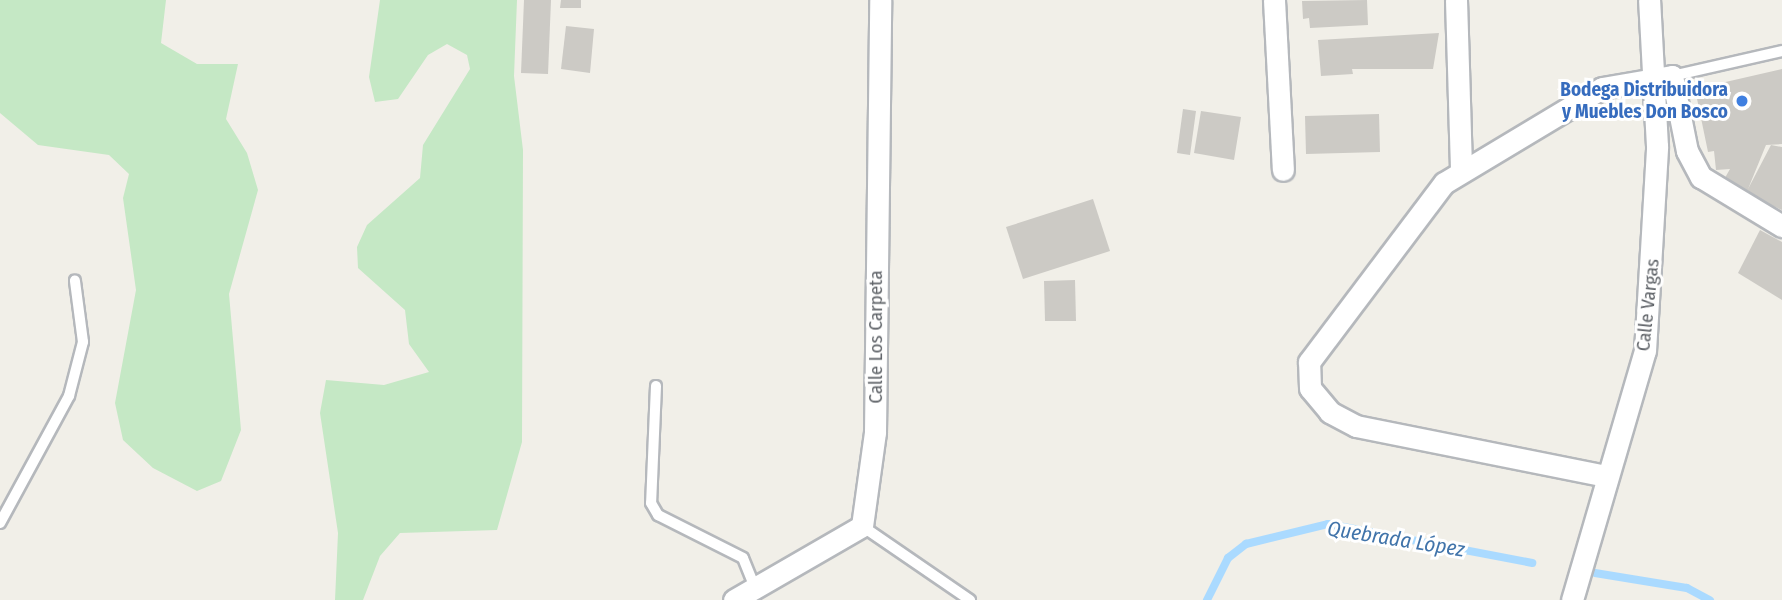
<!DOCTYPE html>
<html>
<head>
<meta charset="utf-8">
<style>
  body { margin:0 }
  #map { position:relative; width:1782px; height:600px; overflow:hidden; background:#f1efe8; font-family:"Fira Sans Condensed",sans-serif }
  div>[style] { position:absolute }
  .green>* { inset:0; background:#c5e8c5 }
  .stream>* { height:8px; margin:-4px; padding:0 4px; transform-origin:4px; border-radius:4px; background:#aadaff }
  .building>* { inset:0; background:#cccac5 }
  .roads { filter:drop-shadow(2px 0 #b5b8bc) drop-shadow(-2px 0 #b5b8bc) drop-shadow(0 2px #b5b8bc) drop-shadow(0 -2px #b5b8bc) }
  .service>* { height:10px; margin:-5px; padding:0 5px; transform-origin:5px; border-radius:5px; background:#fff }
  .minor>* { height:21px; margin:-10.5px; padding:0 10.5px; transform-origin:10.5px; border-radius:10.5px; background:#fff }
  .dots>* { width:19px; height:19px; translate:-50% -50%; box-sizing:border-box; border:4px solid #fff; border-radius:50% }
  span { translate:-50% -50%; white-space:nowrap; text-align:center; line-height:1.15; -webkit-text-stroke:6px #fff; paint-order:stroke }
  .shop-label { font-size:19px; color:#366cbe; font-weight:700 }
  .right { translate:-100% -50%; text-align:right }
  .street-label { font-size:19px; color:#5f6368 }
  .water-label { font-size:21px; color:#4174aa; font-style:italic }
</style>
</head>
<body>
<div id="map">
  <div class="green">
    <i style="clip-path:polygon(0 0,166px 0,161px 43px,197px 64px,238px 64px,226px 119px,247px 153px,258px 190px,229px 294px,241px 430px,221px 481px,197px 491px,153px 468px,123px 440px,115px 403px,136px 290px,123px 198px,129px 174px,109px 155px,38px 145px,0 113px)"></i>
    <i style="clip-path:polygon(380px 0,517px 0,514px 76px,523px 150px,522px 442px,497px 530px,400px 533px,380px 556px,363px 600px,335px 600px,338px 533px,320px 413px,326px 380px,384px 385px,429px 372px,409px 344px,405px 310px,358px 268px,357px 247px,367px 225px,420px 178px,423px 145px,470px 69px,467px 55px,447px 44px,428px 55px,398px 99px,375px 102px,369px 77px)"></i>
  </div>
  <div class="stream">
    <i style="left:1595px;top:573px;width:93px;rotate:9.3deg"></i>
    <i style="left:1687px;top:588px;width:26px;rotate:28deg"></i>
    <i style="left:1207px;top:600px;width:47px;rotate:-63.4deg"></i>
    <i style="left:1228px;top:558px;width:23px;rotate:-38deg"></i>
    <i style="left:1246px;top:544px;width:84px;rotate:-13.7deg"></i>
    <i style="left:1328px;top:524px;width:208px;rotate:10.8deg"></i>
  </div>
  <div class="building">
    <i style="clip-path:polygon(524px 0,551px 0,548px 74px,521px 73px)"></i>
    <i style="clip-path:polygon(561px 0,581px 0,581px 8px,560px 8px)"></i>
    <i style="clip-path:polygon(1367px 0,1368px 25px,1310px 28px,1309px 18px,1303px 19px,1302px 1px)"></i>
    <i style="clip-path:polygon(566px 26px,594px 29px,590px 73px,561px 69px)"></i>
    <i style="clip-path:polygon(1439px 33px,1433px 69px,1352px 69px,1353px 74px,1321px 76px,1318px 40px)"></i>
    <i style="clip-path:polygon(1782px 69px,1782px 144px,1766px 145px,1748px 189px,1771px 145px,1782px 147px,1782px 210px,1722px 183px,1730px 169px,1716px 170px,1714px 151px,1708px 152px,1695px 89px)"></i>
    <i style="clip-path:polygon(1183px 109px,1196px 111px,1190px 155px,1177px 153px)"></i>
    <i style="clip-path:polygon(1201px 111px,1241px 117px,1234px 160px,1194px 153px)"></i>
    <i style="clip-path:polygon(1379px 114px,1380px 152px,1306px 154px,1305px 116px)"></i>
    <i style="clip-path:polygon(1093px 199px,1110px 251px,1023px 279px,1006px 227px)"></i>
    <i style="clip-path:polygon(1760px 230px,1782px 242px,1782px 300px,1738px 273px)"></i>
    <i style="clip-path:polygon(1075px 280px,1076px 321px,1045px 321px,1044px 281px)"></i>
  </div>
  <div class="roads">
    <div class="service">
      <i style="left:1672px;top:76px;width:113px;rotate:-12.8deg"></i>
      <i style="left:656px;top:386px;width:117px;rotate:92.4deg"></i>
      <i style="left:651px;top:503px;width:14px;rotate:60deg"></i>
      <i style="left:658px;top:515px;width:95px;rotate:26.8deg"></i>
      <i style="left:743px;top:558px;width:32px;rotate:68deg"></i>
      <i style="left:0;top:523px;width:145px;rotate:-61.5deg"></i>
      <i style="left:69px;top:396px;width:56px;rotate:-75.5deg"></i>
      <i style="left:83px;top:342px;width:62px;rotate:-97.5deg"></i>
      <i style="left:862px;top:526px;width:131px;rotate:34.4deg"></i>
    </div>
    <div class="minor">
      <i style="left:1274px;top:0;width:170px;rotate:87deg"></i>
      <i style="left:1456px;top:0;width:169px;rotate:88.3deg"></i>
      <i style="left:1606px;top:476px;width:255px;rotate:-168.7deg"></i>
      <i style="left:1356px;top:426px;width:30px;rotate:-152deg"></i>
      <i style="left:1330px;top:412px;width:31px;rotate:-130deg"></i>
      <i style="left:1310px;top:388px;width:26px;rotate:-92deg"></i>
      <i style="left:1309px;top:362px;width:224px;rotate:-53deg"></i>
      <i style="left:1444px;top:183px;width:184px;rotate:-31deg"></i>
      <i style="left:1602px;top:88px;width:71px;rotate:-9.7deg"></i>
      <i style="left:1672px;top:76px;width:76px;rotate:78.7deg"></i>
      <i style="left:1687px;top:151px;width:30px;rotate:62deg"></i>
      <i style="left:1701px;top:177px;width:95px;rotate:31.2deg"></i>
      <i style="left:734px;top:600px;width:148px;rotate:-30deg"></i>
      <i style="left:862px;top:526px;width:95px;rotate:-82.1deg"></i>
      <i style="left:875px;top:432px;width:432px;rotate:-89.3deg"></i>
      <i style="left:1572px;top:600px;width:259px;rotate:-73.7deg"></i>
      <i style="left:1645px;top:351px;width:205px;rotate:-86.6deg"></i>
      <i style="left:1657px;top:146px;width:146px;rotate:-93.1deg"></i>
    </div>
  </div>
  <div class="dots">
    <i style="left:1742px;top:101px;background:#3f7fe0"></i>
  </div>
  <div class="shop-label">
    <span class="right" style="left:1728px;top:101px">Bodega Distribuidora<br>y Muebles Don Bosco</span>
  </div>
  <div class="street-label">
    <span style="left:1648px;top:305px;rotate:-84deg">Calle Vargas</span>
    <span style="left:876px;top:337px;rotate:-90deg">Calle Los Carpeta</span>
  </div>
  <div class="water-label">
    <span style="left:1396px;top:539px;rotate:9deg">Quebrada López</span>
  </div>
</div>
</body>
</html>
